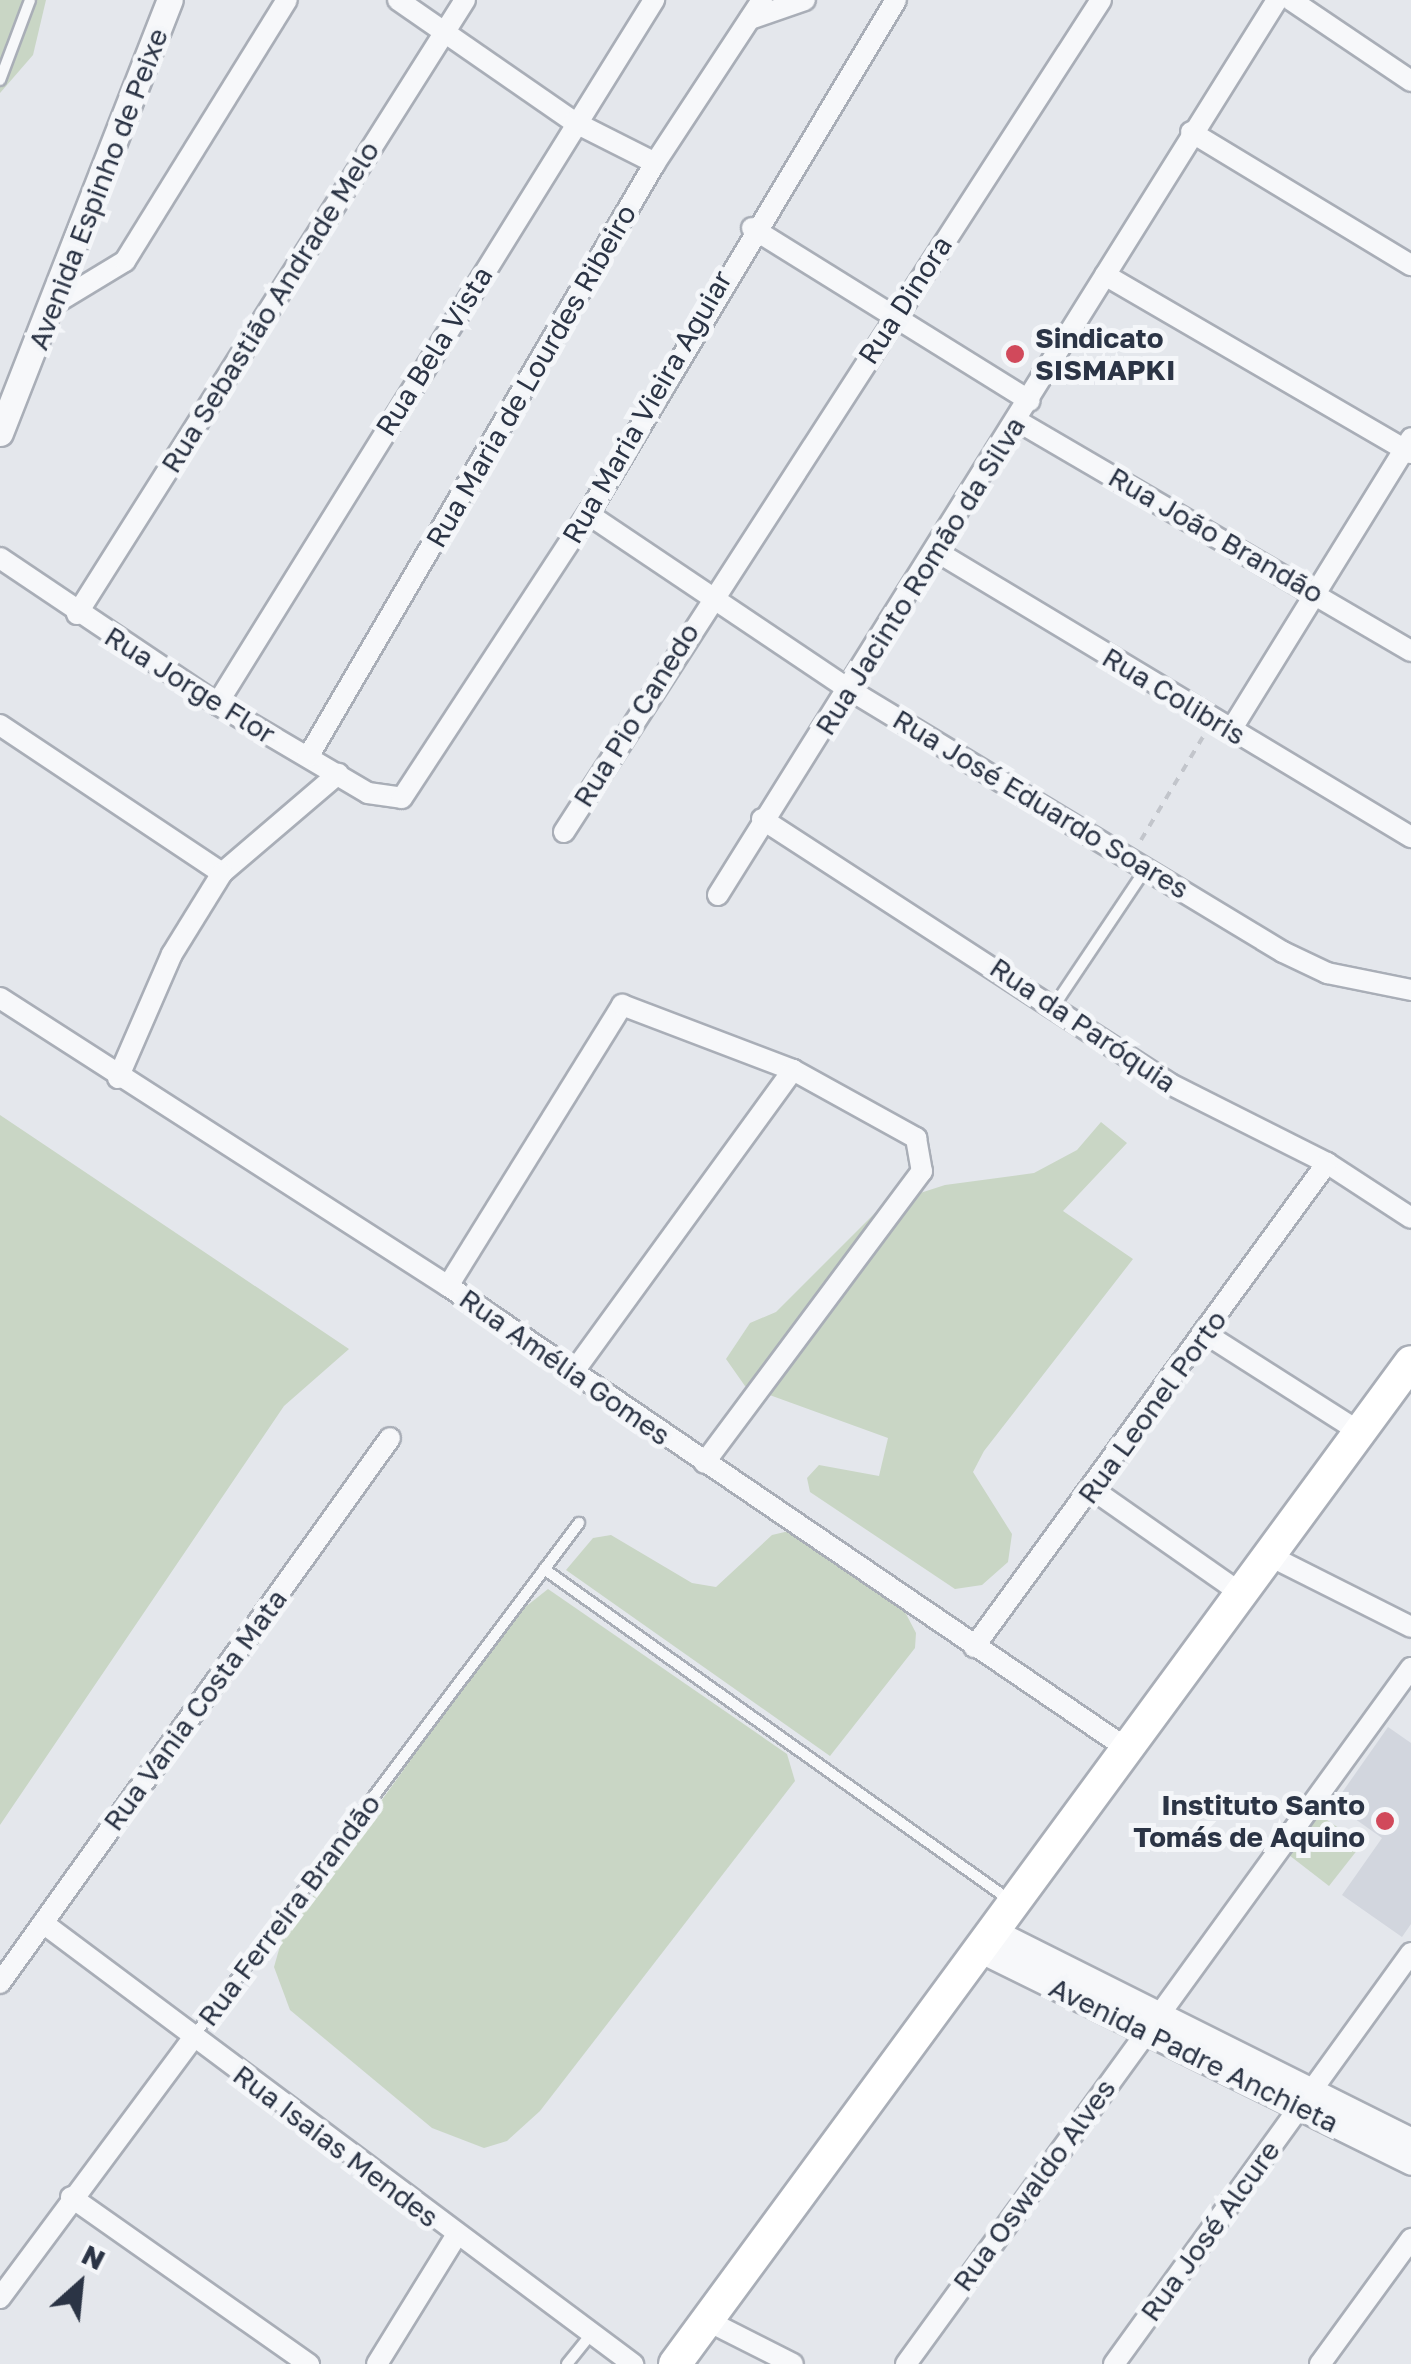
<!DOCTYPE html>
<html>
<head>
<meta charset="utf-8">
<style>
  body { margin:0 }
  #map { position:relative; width:1411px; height:2364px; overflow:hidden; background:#e4e7ec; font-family:"Golos Text",sans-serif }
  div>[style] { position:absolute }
  .built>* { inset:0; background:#d2d6de }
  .green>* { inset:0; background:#c9d6c5 }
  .path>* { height:4px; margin-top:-2px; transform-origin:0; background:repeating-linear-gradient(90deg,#c2c5cb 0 8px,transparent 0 16px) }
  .roads { filter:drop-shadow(2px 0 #a9aeb7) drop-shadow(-2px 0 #a9aeb7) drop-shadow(0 2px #a9aeb7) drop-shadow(0 -2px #a9aeb7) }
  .service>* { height:10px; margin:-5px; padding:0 5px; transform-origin:5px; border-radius:5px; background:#f7f8fa }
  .minor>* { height:20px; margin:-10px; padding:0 10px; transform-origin:10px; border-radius:10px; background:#f7f8fa }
  .tertiary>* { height:25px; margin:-12.5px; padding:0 12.5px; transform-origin:12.5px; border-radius:12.5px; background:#f7f8fa }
  .primary>* { height:32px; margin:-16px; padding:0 16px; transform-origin:16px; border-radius:16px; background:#fff }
  .dots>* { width:28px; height:28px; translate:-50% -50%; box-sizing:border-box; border:5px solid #f4f6f9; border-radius:50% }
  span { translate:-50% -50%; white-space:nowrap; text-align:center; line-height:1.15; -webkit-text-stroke:10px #f4f6f9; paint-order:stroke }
  .street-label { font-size:28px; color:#2b3445 }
  .poi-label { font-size:28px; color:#2b3445; font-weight:700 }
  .left { translate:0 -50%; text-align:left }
  .right { translate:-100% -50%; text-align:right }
  .north { position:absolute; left:30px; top:2234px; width:100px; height:100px; -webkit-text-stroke:8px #f4f6f9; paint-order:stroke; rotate:27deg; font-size:28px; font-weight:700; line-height:40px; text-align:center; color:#2b3445 }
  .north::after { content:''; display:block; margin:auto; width:35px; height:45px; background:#2b3445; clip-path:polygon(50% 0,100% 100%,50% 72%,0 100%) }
</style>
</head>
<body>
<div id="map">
  <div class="built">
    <i style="clip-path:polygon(1388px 1727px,1411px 1743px,1411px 1924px,1402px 1937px,1342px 1895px,1382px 1838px,1334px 1804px)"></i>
  </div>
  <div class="green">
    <i style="clip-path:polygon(0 0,46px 0,33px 55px,0 93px)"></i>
    <i style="clip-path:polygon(0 1115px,349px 1349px,284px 1406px,0 1825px)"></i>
    <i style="clip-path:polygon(1101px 1122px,1127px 1143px,1063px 1211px,1133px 1259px,984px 1451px,973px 1472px,1012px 1534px,1008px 1562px,982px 1585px,955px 1589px,810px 1492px,807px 1478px,819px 1465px,879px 1476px,888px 1438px,745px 1386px,726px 1359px,750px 1323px,776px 1312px,883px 1205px,945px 1185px,1034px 1173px,1077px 1150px)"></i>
    <i style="clip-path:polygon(789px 1531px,904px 1610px,916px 1633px,915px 1648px,830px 1756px,566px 1570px,593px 1538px,611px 1535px,692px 1583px,716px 1587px,772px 1535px)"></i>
    <i style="clip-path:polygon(548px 1589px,787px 1754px,795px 1781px,540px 2111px,507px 2141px,484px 2148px,432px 2128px,290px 2010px,274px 1967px,282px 1939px,514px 1616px)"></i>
    <i style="clip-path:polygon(1317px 1813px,1362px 1844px,1329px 1886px,1285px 1852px)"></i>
  </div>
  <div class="path">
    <i style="left:1141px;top:840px;width:120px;rotate:-59deg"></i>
  </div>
  <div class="roads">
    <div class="service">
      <i style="left:0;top:80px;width:85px;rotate:-69.4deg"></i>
      <i style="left:1056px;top:1003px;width:164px;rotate:-56.2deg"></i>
      <i style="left:544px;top:1569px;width:573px;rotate:35.41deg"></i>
      <i style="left:193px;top:2037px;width:643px;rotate:-53.09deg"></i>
      <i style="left:567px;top:2364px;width:38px;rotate:-51deg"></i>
    </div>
    <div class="minor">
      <i style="left:398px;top:0;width:214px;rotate:34.7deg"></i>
      <i style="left:574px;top:122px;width:91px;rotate:26.8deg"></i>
      <i style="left:1291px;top:0;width:145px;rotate:34deg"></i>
      <i style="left:750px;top:19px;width:58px;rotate:-19.1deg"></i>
      <i style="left:1191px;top:132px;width:257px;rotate:31.2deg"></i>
      <i style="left:752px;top:228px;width:327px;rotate:31.9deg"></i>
      <i style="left:1105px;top:275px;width:354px;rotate:30.2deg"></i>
      <i style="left:59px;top:301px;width:77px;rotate:-31.2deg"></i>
      <i style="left:125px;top:261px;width:307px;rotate:-58.2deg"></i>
      <i style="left:1019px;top:422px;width:454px;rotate:30.3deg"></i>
      <i style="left:588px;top:514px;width:316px;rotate:33.9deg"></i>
      <i style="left:850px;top:690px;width:506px;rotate:31.18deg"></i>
      <i style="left:1283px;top:952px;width:49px;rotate:25.5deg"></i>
      <i style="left:1327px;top:973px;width:86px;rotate:11.4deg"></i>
      <i style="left:939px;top:553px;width:551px;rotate:31.04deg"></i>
      <i style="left:0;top:558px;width:262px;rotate:33.9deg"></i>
      <i style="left:217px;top:704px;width:175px;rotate:30.5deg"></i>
      <i style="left:368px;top:793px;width:34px;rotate:8deg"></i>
      <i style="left:402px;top:798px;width:339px;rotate:-56.8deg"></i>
      <i style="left:588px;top:514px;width:599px;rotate:-59.07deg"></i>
      <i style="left:77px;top:614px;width:726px;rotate:-57.71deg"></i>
      <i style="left:217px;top:704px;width:829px;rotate:-58.17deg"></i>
      <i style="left:0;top:725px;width:267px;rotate:33.7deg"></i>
      <i style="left:222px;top:873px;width:153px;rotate:-40.5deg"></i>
      <i style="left:1231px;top:730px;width:343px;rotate:-58.3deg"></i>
      <i style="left:308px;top:757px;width:688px;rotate:-59.71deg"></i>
      <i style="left:655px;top:163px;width:195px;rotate:-56.7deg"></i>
      <i style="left:762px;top:819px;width:487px;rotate:33deg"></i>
      <i style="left:1170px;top:1084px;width:176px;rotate:26.7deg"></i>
      <i style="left:1327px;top:1163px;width:100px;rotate:33.2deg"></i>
      <i style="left:564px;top:832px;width:990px;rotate:-57.16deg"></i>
      <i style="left:718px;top:895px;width:1055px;rotate:-58.01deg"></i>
      <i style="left:0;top:998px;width:533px;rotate:32.74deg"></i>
      <i style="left:448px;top:1286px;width:817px;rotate:34.27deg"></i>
      <i style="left:118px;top:1078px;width:135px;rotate:-66.5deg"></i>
      <i style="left:172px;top:954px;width:95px;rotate:-58.3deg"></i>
      <i style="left:448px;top:1286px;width:331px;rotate:-58.2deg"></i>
      <i style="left:622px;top:1005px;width:183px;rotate:20.8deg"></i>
      <i style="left:793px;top:1070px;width:141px;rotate:28.9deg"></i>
      <i style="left:916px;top:1138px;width:34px;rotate:80deg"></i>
      <i style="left:922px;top:1171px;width:364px;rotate:126.7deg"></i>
      <i style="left:1206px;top:1334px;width:180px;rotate:32.5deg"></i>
      <i style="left:572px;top:1374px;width:376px;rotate:-54deg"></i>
      <i style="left:1092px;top:1489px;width:179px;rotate:35deg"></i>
      <i style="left:1268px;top:1555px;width:160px;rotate:26.7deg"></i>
      <i style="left:974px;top:1647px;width:599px;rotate:-53.9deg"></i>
      <i style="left:43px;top:1923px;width:737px;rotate:36.78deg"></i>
      <i style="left:0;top:1983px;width:670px;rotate:-54.41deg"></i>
      <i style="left:71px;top:2197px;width:291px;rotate:35.1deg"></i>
      <i style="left:0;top:2298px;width:324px;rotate:-53.4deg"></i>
      <i style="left:708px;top:2321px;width:95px;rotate:26.8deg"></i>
      <i style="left:377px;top:2364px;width:150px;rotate:-58.3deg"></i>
      <i style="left:906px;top:2364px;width:860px;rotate:-54.04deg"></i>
      <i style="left:1114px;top:2364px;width:507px;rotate:-54.15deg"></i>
      <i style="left:1320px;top:2364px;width:155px;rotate:-53.9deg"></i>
    </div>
    <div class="tertiary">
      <i style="left:0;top:433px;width:465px;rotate:-68.6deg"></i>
      <i style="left:990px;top:1930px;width:471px;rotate:26.6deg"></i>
      <i style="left:977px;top:1948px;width:484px;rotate:26.2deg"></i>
    </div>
    <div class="primary">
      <i style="left:675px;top:2364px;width:1243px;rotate:-53.7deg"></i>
    </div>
  </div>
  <div class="dots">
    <i style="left:1015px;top:354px;background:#d1495b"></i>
    <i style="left:1385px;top:1821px;background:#d1495b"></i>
  </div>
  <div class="street-label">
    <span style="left:98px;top:189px;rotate:-69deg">Avenida Espinho de Peixe</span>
    <span style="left:905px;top:300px;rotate:-57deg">Rua Dinora</span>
    <span style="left:270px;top:307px;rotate:-58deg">Rua Sebastião Andrade Melo</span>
    <span style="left:434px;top:351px;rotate:-58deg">Rua Bela Vista</span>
    <span style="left:531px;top:376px;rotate:-60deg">Rua Maria de Lourdes Ribeiro</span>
    <span style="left:647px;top:407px;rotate:-60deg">Rua Maria Vieira Aguiar</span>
    <span style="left:1216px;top:535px;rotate:30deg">Rua João Brandão</span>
    <span style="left:920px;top:576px;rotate:-58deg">Rua Jacinto Romão da Silva</span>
    <span style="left:190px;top:685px;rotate:32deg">Rua Jorge Flor</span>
    <span style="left:1174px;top:696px;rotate:31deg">Rua Colibris</span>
    <span style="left:636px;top:715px;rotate:-58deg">Rua Pio Canedo</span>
    <span style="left:1041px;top:804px;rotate:31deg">Rua José Eduardo Soares</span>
    <span style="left:1083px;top:1025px;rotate:34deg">Rua da Paróquia</span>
    <span style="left:565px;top:1367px;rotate:35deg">Rua Amélia Gomes</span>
    <span style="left:1152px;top:1407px;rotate:-54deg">Rua Leonel Porto</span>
    <span style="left:195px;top:1710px;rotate:-54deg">Rua Vania Costa Mata</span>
    <span style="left:289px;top:1910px;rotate:-53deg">Rua Ferreira Brandão</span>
    <span style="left:1194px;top:2055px;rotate:26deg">Avenida Padre Anchieta</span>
    <span style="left:336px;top:2146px;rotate:37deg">Rua Isaias Mendes</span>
    <span style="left:1034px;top:2185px;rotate:-54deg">Rua Oswaldo Alves</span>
    <span style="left:1210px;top:2231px;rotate:-54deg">Rua José Alcure</span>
  </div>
  <div class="poi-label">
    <span class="left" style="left:1035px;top:354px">Sindicato<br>SISMAPKI</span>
    <span class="right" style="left:1365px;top:1821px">Instituto Santo<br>Tomás de Aquino</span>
  </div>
  <div class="north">N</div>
</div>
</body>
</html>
